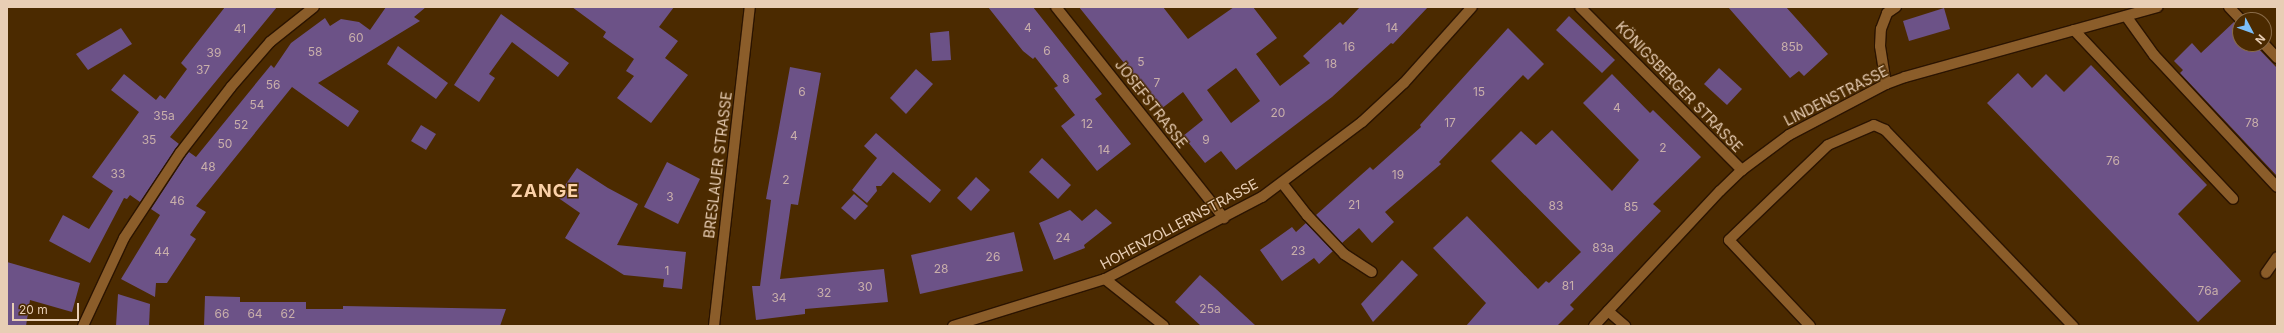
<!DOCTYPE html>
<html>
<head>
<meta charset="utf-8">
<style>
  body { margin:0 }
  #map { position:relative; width:2284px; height:333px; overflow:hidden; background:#4b2a00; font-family:Inter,sans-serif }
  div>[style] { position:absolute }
  .building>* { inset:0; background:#6c5287 }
  .roads { filter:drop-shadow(1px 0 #2b1400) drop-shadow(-1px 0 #2b1400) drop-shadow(0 1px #2b1400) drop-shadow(0 -1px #2b1400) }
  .minor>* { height:10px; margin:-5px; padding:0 5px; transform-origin:5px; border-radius:5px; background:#8b5d2a }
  span { translate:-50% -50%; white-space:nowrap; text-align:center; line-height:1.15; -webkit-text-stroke:3px #4b2a00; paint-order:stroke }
  .number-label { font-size:12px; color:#c9afaa }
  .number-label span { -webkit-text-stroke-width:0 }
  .street-label { font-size:14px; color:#e8ceb5 }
  .district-label { font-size:18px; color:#fbd1a8; font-weight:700; letter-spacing:1px }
  .frame { position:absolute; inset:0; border:8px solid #e8ceb5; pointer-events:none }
  .north { position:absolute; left:2232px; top:12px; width:40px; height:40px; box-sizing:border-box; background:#4b2a00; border:1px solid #8a6c48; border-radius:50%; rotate:131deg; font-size:11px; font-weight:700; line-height:16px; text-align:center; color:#e8ceb5 }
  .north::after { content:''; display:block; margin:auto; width:14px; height:18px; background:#7bbef8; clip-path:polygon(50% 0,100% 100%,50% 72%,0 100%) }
  .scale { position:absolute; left:12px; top:303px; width:67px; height:18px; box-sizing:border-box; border:2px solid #e8ceb5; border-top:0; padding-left:5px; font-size:12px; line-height:14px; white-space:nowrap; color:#e8ceb5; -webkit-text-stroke:3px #4b2a00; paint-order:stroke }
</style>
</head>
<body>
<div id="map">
  <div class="building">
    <i style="clip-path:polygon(225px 7px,277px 7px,170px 137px,179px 144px,140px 202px,130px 195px,127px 199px,124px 198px,90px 263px,49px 241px,63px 215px,89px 229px,113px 191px,92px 177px,139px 112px,111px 90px,124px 74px,156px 100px,160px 95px,165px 99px,187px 69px,181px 63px)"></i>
    <i style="clip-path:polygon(386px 7px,426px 7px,414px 17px,420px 21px,318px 83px,359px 111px,348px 127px,292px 87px,196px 206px,206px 212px,190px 235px,196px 239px,167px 283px,156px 283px,155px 297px,121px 279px,160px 215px,151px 209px,185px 157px,189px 152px,196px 157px,271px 65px,274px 68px,291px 43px,325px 18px,330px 26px,341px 19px,359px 22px,370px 30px)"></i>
    <i style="clip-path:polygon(572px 7px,674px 7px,659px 27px,678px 41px,665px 58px,688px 75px,651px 123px,617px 98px,634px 76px,626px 71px,634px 59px,603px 37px,606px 32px)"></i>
    <i style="clip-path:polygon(988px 7px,1033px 7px,1102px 94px,1095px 99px,1131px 144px,1097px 171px,1061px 126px,1075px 115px,1054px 88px,1058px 86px,1035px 57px,1033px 59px,1023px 51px)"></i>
    <i style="clip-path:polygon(evenodd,1079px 7px,1163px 7px,1188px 39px,1234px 7px,1253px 7px,1277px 38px,1256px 54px,1280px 86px,1310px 63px,1303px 56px,1340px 22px,1343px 25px,1360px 7px,1428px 7px,1393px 44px,1391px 43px,1332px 97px,1236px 170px,1221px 151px,1205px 163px,1183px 136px,1203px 120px,1183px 92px,1161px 109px,1079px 7px,1236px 68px,1260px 101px,1231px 123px,1207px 90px,1236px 68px)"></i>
    <i style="clip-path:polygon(1728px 7px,1786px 7px,1828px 54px,1804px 76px,1799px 71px,1790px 78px)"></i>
    <i style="clip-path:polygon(1944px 8px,1950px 29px,1909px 41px,1903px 21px)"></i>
    <i style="clip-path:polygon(501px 14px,569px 63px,558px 77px,512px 42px,489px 74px,495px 78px,479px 102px,454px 85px)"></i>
    <i style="clip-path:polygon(1569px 16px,1615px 60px,1602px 73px,1556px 30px)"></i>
    <i style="clip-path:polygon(2234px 22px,2240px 26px,2240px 44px,2254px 44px,2277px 68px,2277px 176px,2180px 73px,2183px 70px,2174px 61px,2192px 43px,2201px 53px)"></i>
    <i style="clip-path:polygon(121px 28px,132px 44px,88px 70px,76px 54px)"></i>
    <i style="clip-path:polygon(1508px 28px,1544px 64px,1528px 80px,1523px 75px,1439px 162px,1441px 164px,1385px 212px,1394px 222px,1372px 243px,1359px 228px,1342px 243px,1316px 215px,1370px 167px,1373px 170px,1421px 127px,1420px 125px)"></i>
    <i style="clip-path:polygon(949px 31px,951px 60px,932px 61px,930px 33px)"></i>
    <i style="clip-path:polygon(398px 46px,448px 83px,436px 99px,387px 64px)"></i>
    <i style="clip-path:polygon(2091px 65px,2207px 185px,2178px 214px,2241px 281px,2198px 322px,1987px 103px,2018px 73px,2032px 88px,2046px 74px,2064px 92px)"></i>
    <i style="clip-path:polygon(790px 67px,821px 73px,798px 205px,791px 204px,780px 279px,884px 269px,888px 302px,805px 309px,805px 314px,756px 320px,752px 286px,760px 286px,771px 200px,766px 199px)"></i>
    <i style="clip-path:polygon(1719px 68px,1742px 89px,1727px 105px,1704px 84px)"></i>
    <i style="clip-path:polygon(916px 69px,933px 84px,906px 114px,890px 98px)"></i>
    <i style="clip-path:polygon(1612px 74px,1650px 113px,1653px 110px,1701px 157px,1653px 204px,1661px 211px,1570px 305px,1574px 309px,1557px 326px,1466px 326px,1486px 303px,1433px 248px,1467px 216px,1538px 289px,1546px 281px,1549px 283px,1581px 252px,1491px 161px,1521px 131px,1536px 145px,1552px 130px,1612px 191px,1639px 160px,1583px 103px)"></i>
    <i style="clip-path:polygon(421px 125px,436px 134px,426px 150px,411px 141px)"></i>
    <i style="clip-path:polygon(876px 133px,941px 190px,930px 203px,893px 172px,881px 186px,876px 186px,877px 191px,867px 203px,852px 190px,877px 158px,864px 146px)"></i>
    <i style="clip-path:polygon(1042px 158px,1071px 185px,1058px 199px,1029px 172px)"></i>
    <i style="clip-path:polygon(667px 162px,700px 179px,678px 224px,644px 207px)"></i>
    <i style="clip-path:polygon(577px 168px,608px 188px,638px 204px,617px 245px,686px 252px,682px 289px,663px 287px,664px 279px,624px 275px,565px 238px,580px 213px,557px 197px)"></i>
    <i style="clip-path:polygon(976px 177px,990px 190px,971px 211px,957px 198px)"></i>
    <i style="clip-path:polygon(854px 194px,868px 206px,855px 220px,841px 208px)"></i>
    <i style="clip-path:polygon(1096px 209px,1112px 223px,1084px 245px,1085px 248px,1054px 260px,1039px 223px,1070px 210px,1082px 221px)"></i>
    <i style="clip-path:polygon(1306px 223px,1333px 251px,1319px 264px,1314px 258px,1282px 281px,1260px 250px,1292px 227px,1296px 232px)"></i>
    <i style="clip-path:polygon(1014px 232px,1023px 271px,920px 294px,911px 255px)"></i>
    <i style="clip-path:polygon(1402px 260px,1418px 275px,1373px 322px,1361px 304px)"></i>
    <i style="clip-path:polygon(7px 262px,80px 283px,72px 312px,30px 300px,26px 326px,7px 326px)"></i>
    <i style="clip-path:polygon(1200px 275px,1215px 288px,1256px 326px,1201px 326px,1175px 302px)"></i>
    <i style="clip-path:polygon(118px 294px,150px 304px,149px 326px,116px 326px)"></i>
    <i style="clip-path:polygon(205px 296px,240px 297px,240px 302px,306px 302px,306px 309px,343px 309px,343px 306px,506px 309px,500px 326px,204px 326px)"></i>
  </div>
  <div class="roads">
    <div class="minor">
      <i style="left:1056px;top:7px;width:270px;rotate:51.5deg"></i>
      <i style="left:1580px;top:7px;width:230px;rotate:45.2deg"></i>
      <i style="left:2229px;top:7px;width:18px;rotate:47deg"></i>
      <i style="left:2126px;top:16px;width:48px;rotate:54.3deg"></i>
      <i style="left:2154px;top:55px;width:180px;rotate:47deg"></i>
      <i style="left:2074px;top:30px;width:232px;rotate:46.7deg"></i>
      <i style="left:2264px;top:44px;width:19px;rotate:47deg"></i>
      <i style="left:1886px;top:84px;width:38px;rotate:-99deg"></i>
      <i style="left:1880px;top:46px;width:17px;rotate:-87deg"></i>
      <i style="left:1881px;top:29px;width:17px;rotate:-69deg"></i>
      <i style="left:1887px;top:13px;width:11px;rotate:-34deg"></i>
      <i style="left:1282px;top:183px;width:41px;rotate:52deg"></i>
      <i style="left:1307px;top:215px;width:54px;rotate:46.5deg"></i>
      <i style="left:1344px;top:254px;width:33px;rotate:33deg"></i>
      <i style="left:2266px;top:273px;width:19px;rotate:-55deg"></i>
      <i style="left:1105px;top:279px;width:75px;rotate:38.5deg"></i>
      <i style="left:1608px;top:311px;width:23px;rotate:41deg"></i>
      <i style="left:83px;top:326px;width:97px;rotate:-65deg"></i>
      <i style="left:124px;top:238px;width:102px;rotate:-56.6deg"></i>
      <i style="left:180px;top:153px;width:83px;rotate:-52.3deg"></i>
      <i style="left:231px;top:87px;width:60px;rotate:-49.1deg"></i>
      <i style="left:270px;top:42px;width:56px;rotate:-38.5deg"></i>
      <i style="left:714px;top:326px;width:321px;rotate:-83.6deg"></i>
      <i style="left:953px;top:326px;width:159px;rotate:-17.2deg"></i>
      <i style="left:1105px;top:279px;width:177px;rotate:-27.6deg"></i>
      <i style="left:1262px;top:197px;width:125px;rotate:-36.9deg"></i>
      <i style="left:1362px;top:122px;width:57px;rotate:-42.9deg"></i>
      <i style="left:1404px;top:83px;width:102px;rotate:-48.2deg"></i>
      <i style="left:1594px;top:326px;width:185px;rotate:-47deg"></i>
      <i style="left:1720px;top:191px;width:30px;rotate:-44deg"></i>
      <i style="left:1742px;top:170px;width:59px;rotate:-36.7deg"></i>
      <i style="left:1789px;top:135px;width:110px;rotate:-27.7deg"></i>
      <i style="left:1886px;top:84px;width:20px;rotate:-20deg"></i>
      <i style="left:1905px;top:77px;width:262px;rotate:-15.5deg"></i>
      <i style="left:1810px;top:326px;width:118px;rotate:-133.3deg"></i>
      <i style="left:1729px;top:240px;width:137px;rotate:-43.8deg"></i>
      <i style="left:1828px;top:145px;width:50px;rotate:-23.5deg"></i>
      <i style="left:1874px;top:125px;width:12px;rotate:24deg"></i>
      <i style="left:1885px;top:130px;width:272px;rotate:46.2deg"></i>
    </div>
  </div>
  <div class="number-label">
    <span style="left:1028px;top:28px">4</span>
    <span style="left:1392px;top:28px">14</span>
    <span style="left:240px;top:29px">41</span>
    <span style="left:356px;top:38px">60</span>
    <span style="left:1349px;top:47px">16</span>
    <span style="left:1792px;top:47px">85b</span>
    <span style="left:1047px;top:51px">6</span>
    <span style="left:315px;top:52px">58</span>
    <span style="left:214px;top:53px">39</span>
    <span style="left:1141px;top:62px">5</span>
    <span style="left:1331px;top:64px">18</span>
    <span style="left:203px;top:70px">37</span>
    <span style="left:1066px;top:79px">8</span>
    <span style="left:1157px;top:83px">7</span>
    <span style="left:273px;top:85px">56</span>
    <span style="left:802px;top:92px">6</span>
    <span style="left:1479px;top:92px">15</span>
    <span style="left:257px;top:105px">54</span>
    <span style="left:1617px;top:108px">4</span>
    <span style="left:1278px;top:113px">20</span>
    <span style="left:164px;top:116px">35a</span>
    <span style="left:1450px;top:123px">17</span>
    <span style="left:2252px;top:123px">78</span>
    <span style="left:1087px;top:124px">12</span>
    <span style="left:241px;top:125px">52</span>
    <span style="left:794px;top:136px">4</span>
    <span style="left:149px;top:140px">35</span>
    <span style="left:1206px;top:140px">9</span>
    <span style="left:225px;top:144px">50</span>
    <span style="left:1663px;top:148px">2</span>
    <span style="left:1104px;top:150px">14</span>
    <span style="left:2113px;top:161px">76</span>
    <span style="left:208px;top:167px">48</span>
    <span style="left:118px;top:174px">33</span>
    <span style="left:1398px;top:175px">19</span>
    <span style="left:786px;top:180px">2</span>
    <span style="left:670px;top:197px">3</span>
    <span style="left:177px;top:201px">46</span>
    <span style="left:1354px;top:205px">21</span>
    <span style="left:1556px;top:206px">83</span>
    <span style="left:1631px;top:207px">85</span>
    <span style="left:1063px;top:238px">24</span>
    <span style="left:1603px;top:248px">83a</span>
    <span style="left:1298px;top:251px">23</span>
    <span style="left:162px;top:252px">44</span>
    <span style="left:993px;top:257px">26</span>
    <span style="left:941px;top:269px">28</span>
    <span style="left:667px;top:271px">1</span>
    <span style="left:1568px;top:286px">81</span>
    <span style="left:865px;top:287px">30</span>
    <span style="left:2208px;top:291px">76a</span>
    <span style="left:824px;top:293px">32</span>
    <span style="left:779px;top:298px">34</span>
    <span style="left:1210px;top:309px">25a</span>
    <span style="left:222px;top:314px">66</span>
    <span style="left:255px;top:314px">64</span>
    <span style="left:288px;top:314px">62</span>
  </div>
  <div class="street-label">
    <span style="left:1679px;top:87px;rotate:46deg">KÖNIGSBERGER STRASSE</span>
    <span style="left:1836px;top:96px;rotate:-27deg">LINDENSTRASSE</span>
    <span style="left:1151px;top:104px;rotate:52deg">JOSEFSTRASSE</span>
    <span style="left:718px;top:165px;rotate:-83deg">BRESLAUER STRASSE</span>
    <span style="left:1179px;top:224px;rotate:-28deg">HOHENZOLLERNSTRASSE</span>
  </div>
  <div class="district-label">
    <span style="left:545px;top:191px">ZANGE</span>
  </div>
  <div class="frame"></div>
  <div class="north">N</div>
  <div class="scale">20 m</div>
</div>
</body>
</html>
